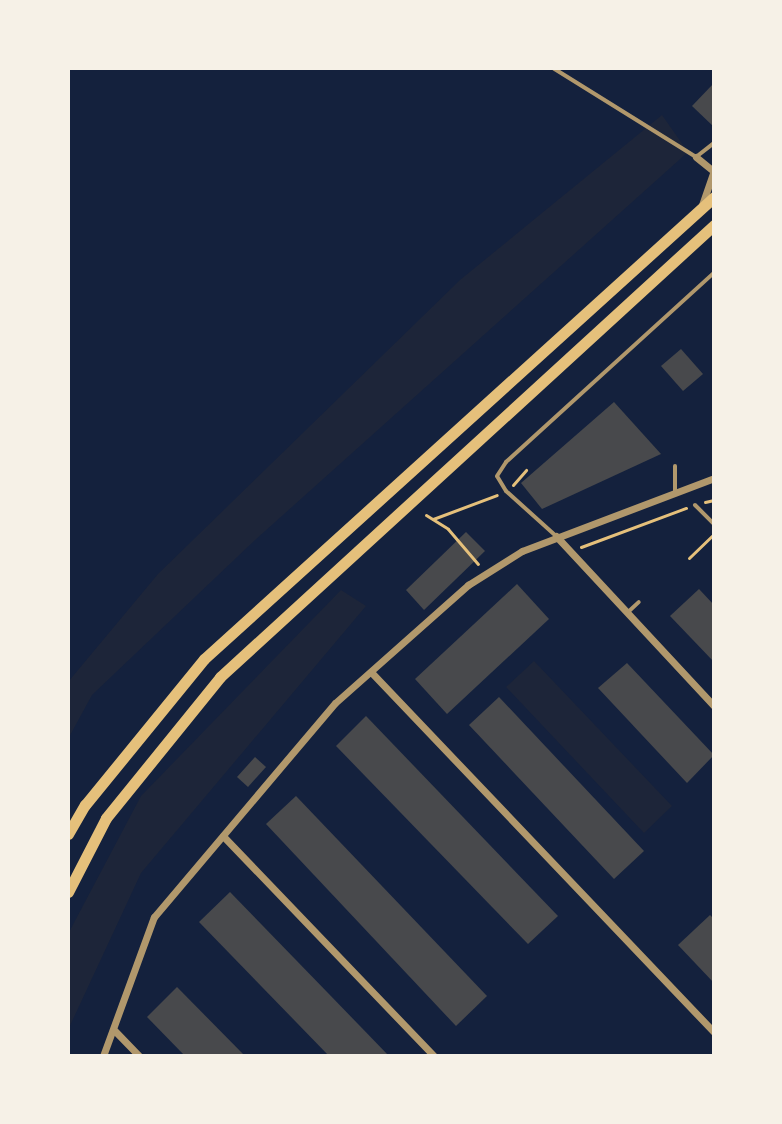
<!DOCTYPE html>
<html>
<head>
<meta charset="utf-8">
<style>
  body { margin:0 }
  #map { position:relative; width:782px; height:1124px; overflow:hidden; background:#14213d; font-family:"Source Sans 3",sans-serif }
  div>[style] { position:absolute }
  .green>* { inset:0; background:#1d2539 }
  .building>* { inset:0; background:#48494c }
  .path>* { height:3px; margin:-1.5px; padding:0 1.5px; transform-origin:1.5px; border-radius:1.5px; background:#e5c07b }
  .service>* { height:4px; margin:-2px; padding:0 2px; transform-origin:2px; border-radius:2px; background:#b1986c }
  .minor>* { height:7px; margin:-3.5px; padding:0 3.5px; transform-origin:3.5px; border-radius:3.5px; background:#b1986c }
  .primary>* { height:11px; margin:-5.5px; padding:0 5.5px; transform-origin:5.5px; border-radius:5.5px; background:#e5c07b }
  span { translate:-50% -50%; white-space:nowrap; text-align:center; line-height:1.15; -webkit-text-stroke:6px #f6f1e7; paint-order:stroke }
  .frame { position:absolute; inset:0; border:70px solid #f6f1e7; pointer-events:none }
</style>
</head>
<body>
<div id="map">
  <div class="green">
    <i style="clip-path:polygon(662px 115px,688px 152px,254px 541px,92px 695px,68px 739px,68px 682px,158px 574px,460px 280px)"></i>
    <i style="clip-path:polygon(341px 590px,366px 606px,141px 873px,68px 1030px,68px 934px,141px 796px)"></i>
    <i style="clip-path:polygon(534px 661px,672px 806px,644px 833px,506px 687px)"></i>
  </div>
  <div class="building">
    <i style="clip-path:polygon(714px 83px,714px 127px,692px 106px)"></i>
    <i style="clip-path:polygon(681px 349px,703px 374px,683px 391px,661px 366px)"></i>
    <i style="clip-path:polygon(614px 402px,661px 454px,542px 509px,521px 483px)"></i>
    <i style="clip-path:polygon(466px 532px,485px 551px,424px 610px,406px 590px)"></i>
    <i style="clip-path:polygon(517px 584px,549px 619px,447px 714px,415px 679px)"></i>
    <i style="clip-path:polygon(699px 589px,714px 605px,714px 662px,670px 616px)"></i>
    <i style="clip-path:polygon(627px 663px,714px 755px,687px 783px,598px 688px)"></i>
    <i style="clip-path:polygon(499px 697px,644px 851px,614px 879px,469px 725px)"></i>
    <i style="clip-path:polygon(366px 716px,558px 916px,528px 944px,336px 746px)"></i>
    <i style="clip-path:polygon(255px 757px,266px 767px,248px 787px,237px 777px)"></i>
    <i style="clip-path:polygon(296px 796px,487px 996px,456px 1026px,266px 824px)"></i>
    <i style="clip-path:polygon(230px 892px,328px 993px,389px 1056px,329px 1056px,199px 922px)"></i>
    <i style="clip-path:polygon(710px 915px,714px 919px,714px 983px,678px 945px)"></i>
    <i style="clip-path:polygon(177px 987px,245px 1056px,185px 1056px,147px 1017px)"></i>
  </div>
  <div class="path">
    <i style="left:513px;top:485px;width:20px;rotate:-49deg"></i>
    <i style="left:705px;top:502px;width:9px;rotate:-13deg"></i>
    <i style="left:426px;top:515px;width:26px;rotate:32deg"></i>
    <i style="left:448px;top:529px;width:46px;rotate:49.4deg"></i>
    <i style="left:433px;top:519px;width:68px;rotate:-20.6deg"></i>
    <i style="left:581px;top:547px;width:112px;rotate:-20.4deg"></i>
    <i style="left:689px;top:558px;width:32px;rotate:-44deg"></i>
    <i style="left:714px;top:880px;width:4px;rotate:90deg"></i>
  </div>
  <div class="service">
    <i style="left:553px;top:68px;width:168px;rotate:31.9deg"></i>
    <i style="left:696px;top:157px;width:23px;rotate:-38deg"></i>
    <i style="left:675px;top:491px;width:25px;rotate:-90deg"></i>
    <i style="left:695px;top:505px;width:27px;rotate:45deg"></i>
    <i style="left:556px;top:536px;width:67px;rotate:-138deg"></i>
    <i style="left:506px;top:491px;width:17px;rotate:-121deg"></i>
    <i style="left:497px;top:476px;width:17px;rotate:-57deg"></i>
    <i style="left:506px;top:462px;width:281px;rotate:-42.3deg"></i>
    <i style="left:627px;top:613px;width:16px;rotate:-43deg"></i>
  </div>
  <div class="minor">
    <i style="left:696px;top:157px;width:22px;rotate:39deg"></i>
    <i style="left:702px;top:205px;width:37px;rotate:-71deg"></i>
    <i style="left:556px;top:536px;width:232px;rotate:47.1deg"></i>
    <i style="left:371px;top:672px;width:497px;rotate:46.4deg"></i>
    <i style="left:223px;top:836px;width:305px;rotate:46.2deg"></i>
    <i style="left:115px;top:1031px;width:35px;rotate:46deg"></i>
    <i style="left:103px;top:1056px;width:148px;rotate:-69.9deg"></i>
    <i style="left:154px;top:917px;width:280px;rotate:-49.8deg"></i>
    <i style="left:335px;top:703px;width:178px;rotate:-41.6deg"></i>
    <i style="left:468px;top:585px;width:64px;rotate:-32.2deg"></i>
    <i style="left:522px;top:551px;width:205px;rotate:-20.8deg"></i>
  </div>
  <div class="primary">
    <i style="left:68px;top:834px;width:34px;rotate:-60deg"></i>
    <i style="left:85px;top:805px;width:188px;rotate:-50.8deg"></i>
    <i style="left:204px;top:659px;width:688px;rotate:-42.17deg"></i>
    <i style="left:68px;top:892px;width:83px;rotate:-62.8deg"></i>
    <i style="left:106px;top:818px;width:181px;rotate:-51deg"></i>
    <i style="left:220px;top:677px;width:670px;rotate:-42.46deg"></i>
  </div>
  <div class="frame"></div>
</div>
</body>
</html>
